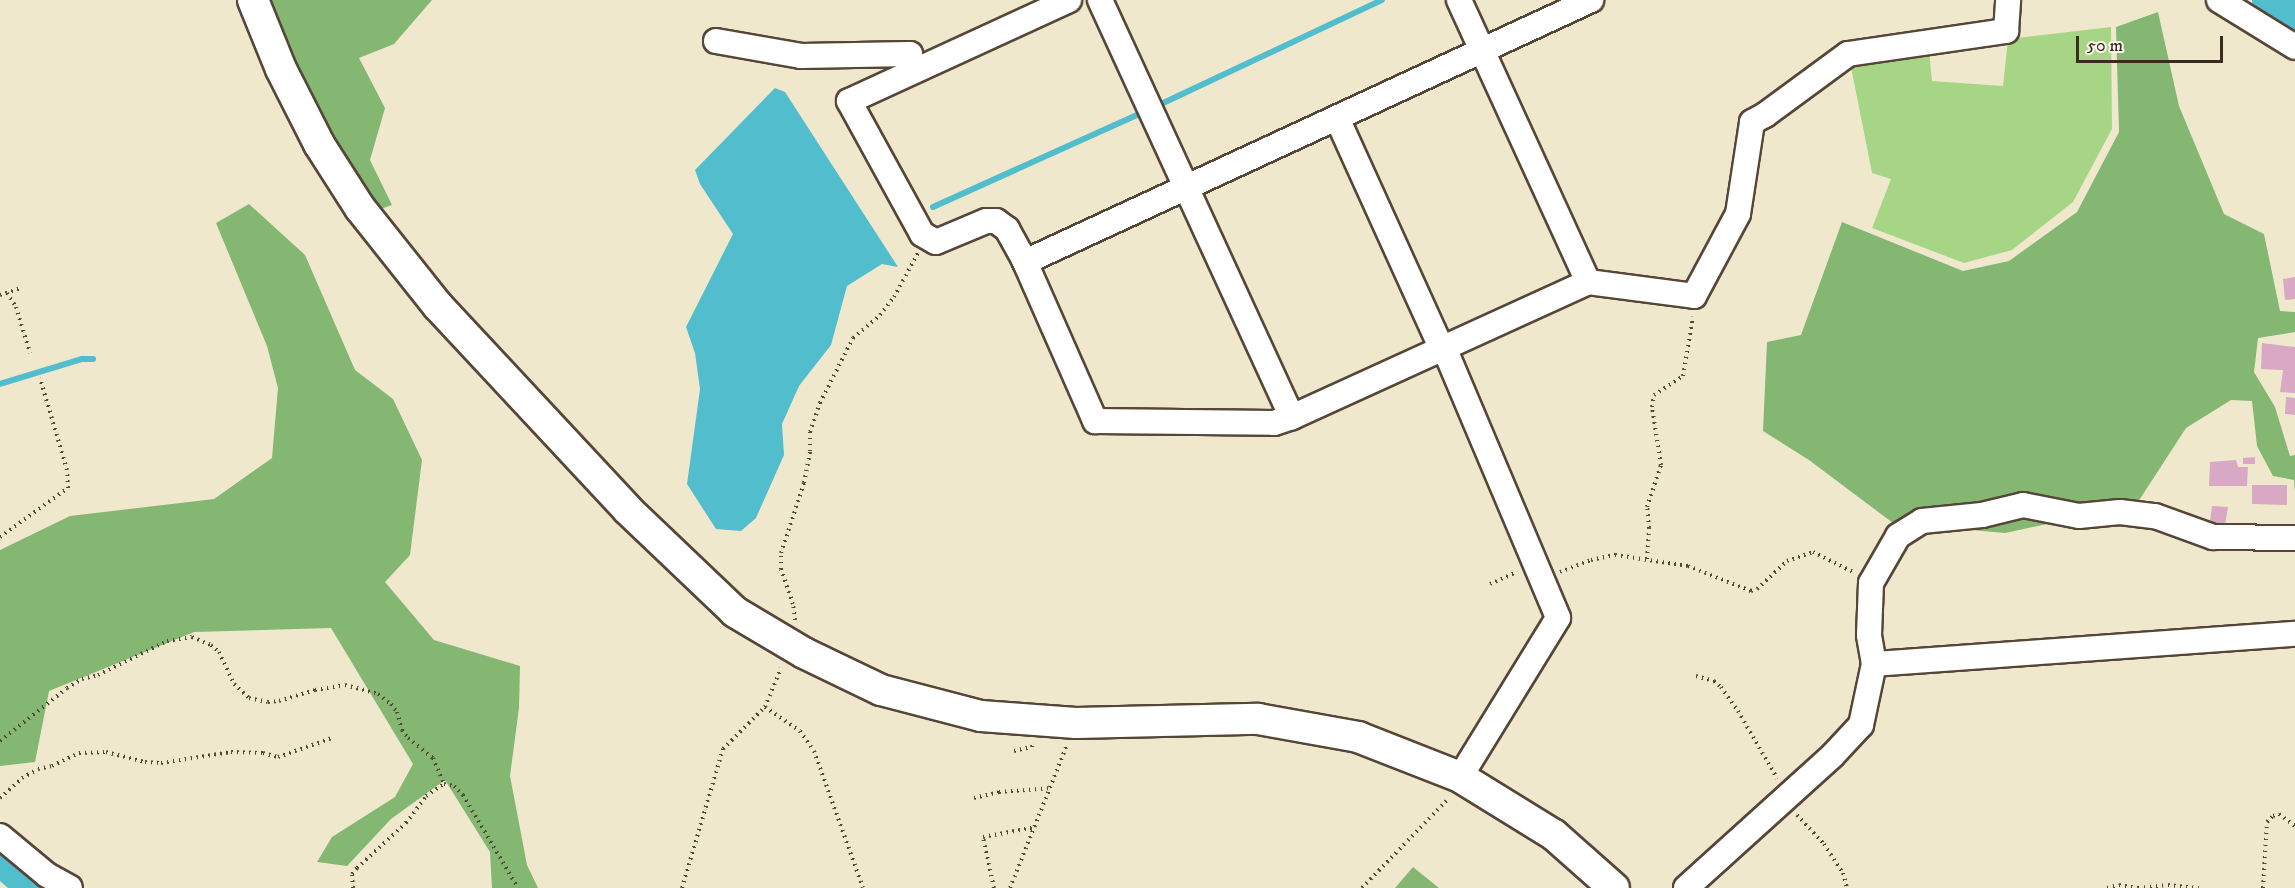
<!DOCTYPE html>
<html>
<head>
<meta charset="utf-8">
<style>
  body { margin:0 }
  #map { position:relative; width:2295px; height:888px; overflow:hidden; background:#f0e8cd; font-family:"IM FELL DW Pica",serif }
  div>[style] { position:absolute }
  .green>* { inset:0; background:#a6d685 }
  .forest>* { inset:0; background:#84b772 }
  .water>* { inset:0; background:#52bdcd }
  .stream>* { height:6px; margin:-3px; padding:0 3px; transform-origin:3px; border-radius:3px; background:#52bdcd }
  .river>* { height:36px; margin:-18px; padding:0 18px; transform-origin:18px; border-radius:18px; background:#52bdcd }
  .building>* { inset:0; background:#d8a8c4 }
  .path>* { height:4px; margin-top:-2px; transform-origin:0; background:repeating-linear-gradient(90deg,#564638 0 1.5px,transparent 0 6px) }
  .roads { filter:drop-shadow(2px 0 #564638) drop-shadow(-2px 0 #564638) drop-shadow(0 2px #564638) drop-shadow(0 -2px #564638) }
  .minor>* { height:24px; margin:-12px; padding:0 12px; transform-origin:12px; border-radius:12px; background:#fff }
  .tertiary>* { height:30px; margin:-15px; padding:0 15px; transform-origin:15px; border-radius:15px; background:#fff }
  span { translate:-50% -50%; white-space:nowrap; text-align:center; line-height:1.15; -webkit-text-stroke:6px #fbf7ec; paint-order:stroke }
  .scale { position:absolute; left:2076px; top:36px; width:147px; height:27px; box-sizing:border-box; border:3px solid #3b2a1e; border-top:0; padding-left:8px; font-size:18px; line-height:21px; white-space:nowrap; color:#3b2a1e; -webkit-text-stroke:4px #fbf7ec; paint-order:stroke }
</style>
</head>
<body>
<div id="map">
  <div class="green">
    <i style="clip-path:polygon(2111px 27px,2112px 129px,2073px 202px,2012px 250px,1964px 263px,1872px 228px,1891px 179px,1872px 173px,1851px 67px,1929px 51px,1932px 81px,2003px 86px,2008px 39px)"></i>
  </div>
  <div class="forest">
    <i style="clip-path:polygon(270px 0,432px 0,394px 44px,359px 58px,385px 108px,370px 160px,392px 205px,378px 210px,340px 155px,298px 77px)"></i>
    <i style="clip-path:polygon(2158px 12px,2179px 106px,2224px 214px,2264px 234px,2280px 311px,2295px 312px,2295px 332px,2258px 338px,2254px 372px,2275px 407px,2290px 456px,2295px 455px,2295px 492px,2294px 480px,2273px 476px,2257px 446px,2252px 401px,2231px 400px,2186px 428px,2136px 505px,2005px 533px,1893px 523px,1809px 460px,1763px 431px,1767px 342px,1801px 335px,1842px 222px,1963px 271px,2009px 261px,2077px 212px,2119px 132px,2116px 27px)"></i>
    <i style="clip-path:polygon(249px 204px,305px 255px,355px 370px,393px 399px,422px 460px,410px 555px,385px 582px,434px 640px,520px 666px,519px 708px,510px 776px,527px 865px,538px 888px,492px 888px,490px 852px,445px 780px,391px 819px,347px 866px,317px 862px,332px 837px,395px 797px,413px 764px,331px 628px,194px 632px,49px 691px,35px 762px,0 766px,0 550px,70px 516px,214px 499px,272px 458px,278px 388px,267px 346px,216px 223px)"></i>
    <i style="clip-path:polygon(1413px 867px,1439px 888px,1395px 888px)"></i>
  </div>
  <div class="water">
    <i style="clip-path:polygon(775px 88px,785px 92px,898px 267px,882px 264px,847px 286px,831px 345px,799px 386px,782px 424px,784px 455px,756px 518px,741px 531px,716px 529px,687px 484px,700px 389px,695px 353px,686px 327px,733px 234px,700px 184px,695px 170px)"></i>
  </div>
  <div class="stream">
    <i style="left:1161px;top:104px;width:244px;rotate:-25.2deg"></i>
    <i style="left:933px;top:207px;width:228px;rotate:-24.3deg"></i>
    <i style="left:0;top:384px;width:86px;rotate:-17deg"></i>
    <i style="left:82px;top:359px;width:11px"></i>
  </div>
  <div class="river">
    <i style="left:2270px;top:0;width:31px;rotate:37deg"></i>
    <i style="left:0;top:857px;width:44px;rotate:41.3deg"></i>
  </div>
  <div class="building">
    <i style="clip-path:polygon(2295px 277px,2295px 299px,2285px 300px,2283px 279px)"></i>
    <i style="clip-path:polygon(2262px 343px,2295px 347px,2295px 393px,2280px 392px,2283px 370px,2261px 369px)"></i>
    <i style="clip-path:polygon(2286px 397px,2295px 398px,2295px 415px,2285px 414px)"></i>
    <i style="clip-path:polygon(2255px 457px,2255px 464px,2243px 464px,2243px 458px)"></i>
    <i style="clip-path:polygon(2236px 460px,2238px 467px,2248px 467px,2247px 486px,2209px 486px,2210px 462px)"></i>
    <i style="clip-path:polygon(2252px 485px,2287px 485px,2287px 505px,2252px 504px)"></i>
    <i style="clip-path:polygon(2212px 506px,2228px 507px,2224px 532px,2209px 530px)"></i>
  </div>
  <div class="path">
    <i style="left:7px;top:293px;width:17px;rotate:57deg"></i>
    <i style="left:16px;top:307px;width:48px;rotate:73.1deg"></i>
    <i style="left:0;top:295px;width:23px;rotate:-18deg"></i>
    <i style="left:0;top:537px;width:84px;rotate:-35.8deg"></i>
    <i style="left:68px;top:488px;width:18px;rotate:-93deg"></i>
    <i style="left:67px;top:470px;width:96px;rotate:-106.4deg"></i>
    <i style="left:1647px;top:559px;width:31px;rotate:-86deg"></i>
    <i style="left:1649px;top:528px;width:21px;rotate:-95deg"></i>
    <i style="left:1647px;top:507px;width:44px;rotate:-71.6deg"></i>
    <i style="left:1661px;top:465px;width:59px;rotate:-98.8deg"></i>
    <i style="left:1652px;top:407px;width:12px;rotate:-81deg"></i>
    <i style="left:1654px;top:395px;width:35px;rotate:-33deg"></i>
    <i style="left:1683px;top:376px;width:60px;rotate:-80.4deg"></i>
    <i style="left:1560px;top:572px;width:33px;rotate:-21deg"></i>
    <i style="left:1591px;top:560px;width:25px;rotate:-12deg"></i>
    <i style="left:1615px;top:555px;width:74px;rotate:8.6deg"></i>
    <i style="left:1688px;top:566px;width:68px;rotate:21.6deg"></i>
    <i style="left:1751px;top:591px;width:6px;rotate:-18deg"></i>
    <i style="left:1757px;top:589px;width:41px;rotate:-43deg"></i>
    <i style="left:1787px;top:561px;width:28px;rotate:-19deg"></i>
    <i style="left:1813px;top:552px;width:45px;rotate:26.6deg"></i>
    <i style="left:1490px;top:584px;width:30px;rotate:-24deg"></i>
    <i style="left:795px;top:620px;width:16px;rotate:-97deg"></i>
    <i style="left:793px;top:604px;width:37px;rotate:-109deg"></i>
    <i style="left:781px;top:569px;width:16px;rotate:-90deg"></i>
    <i style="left:781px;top:553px;width:74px;rotate:-71.8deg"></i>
    <i style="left:804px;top:483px;width:33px;rotate:-79deg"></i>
    <i style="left:810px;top:451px;width:19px;rotate:-90deg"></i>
    <i style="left:810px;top:432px;width:31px;rotate:-71deg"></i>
    <i style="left:820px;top:403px;width:73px;rotate:-63.1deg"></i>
    <i style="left:853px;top:338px;width:35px;rotate:-40deg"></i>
    <i style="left:880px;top:315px;width:23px;rotate:-52deg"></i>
    <i style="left:894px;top:297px;width:50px;rotate:-61.4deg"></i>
    <i style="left:1696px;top:676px;width:19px;rotate:16deg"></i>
    <i style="left:1714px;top:681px;width:9px;rotate:41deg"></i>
    <i style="left:1721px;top:687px;width:29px;rotate:55deg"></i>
    <i style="left:1738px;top:711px;width:78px;rotate:59.8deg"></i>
    <i style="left:765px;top:707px;width:42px;rotate:34.4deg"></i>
    <i style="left:800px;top:731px;width:24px;rotate:55deg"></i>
    <i style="left:814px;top:751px;width:145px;rotate:70.3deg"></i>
    <i style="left:0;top:741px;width:85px;rotate:-38.3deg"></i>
    <i style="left:67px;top:688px;width:17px;rotate:-31deg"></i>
    <i style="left:82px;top:679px;width:16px;rotate:-14deg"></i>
    <i style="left:98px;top:675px;width:77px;rotate:-26.2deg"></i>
    <i style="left:167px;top:641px;width:25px;rotate:-9deg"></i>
    <i style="left:192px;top:637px;width:21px;rotate:23deg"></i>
    <i style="left:211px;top:645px;width:11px;rotate:41deg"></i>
    <i style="left:219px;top:652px;width:35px;rotate:65deg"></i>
    <i style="left:234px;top:684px;width:21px;rotate:43deg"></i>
    <i style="left:249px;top:698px;width:19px;rotate:12deg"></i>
    <i style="left:268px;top:702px;width:11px;rotate:-5deg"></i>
    <i style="left:279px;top:701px;width:38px;rotate:-17deg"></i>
    <i style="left:315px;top:690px;width:30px;rotate:-9deg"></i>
    <i style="left:345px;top:685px;width:34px;rotate:15deg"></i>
    <i style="left:378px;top:694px;width:16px;rotate:38deg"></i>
    <i style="left:391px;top:704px;width:10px;rotate:53deg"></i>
    <i style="left:397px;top:712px;width:19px;rotate:74deg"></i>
    <i style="left:402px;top:730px;width:10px;rotate:53deg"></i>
    <i style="left:408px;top:738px;width:32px;rotate:39deg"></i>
    <i style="left:433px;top:758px;width:28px;rotate:67deg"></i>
    <i style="left:1014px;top:751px;width:18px;rotate:-13deg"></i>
    <i style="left:1032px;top:747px;width:5px;rotate:-79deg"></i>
    <i style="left:0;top:798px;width:30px;rotate:-42deg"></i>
    <i style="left:22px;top:778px;width:18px;rotate:-29deg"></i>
    <i style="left:38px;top:769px;width:14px;rotate:-12deg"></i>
    <i style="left:52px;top:766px;width:30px;rotate:-26deg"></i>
    <i style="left:79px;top:753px;width:27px;rotate:-2deg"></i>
    <i style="left:106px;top:752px;width:40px;rotate:14.4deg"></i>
    <i style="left:145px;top:762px;width:16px;rotate:4deg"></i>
    <i style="left:161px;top:763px;width:71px;rotate:-8.9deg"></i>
    <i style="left:231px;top:752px;width:32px;rotate:2deg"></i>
    <i style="left:263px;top:753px;width:16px;rotate:15deg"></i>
    <i style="left:278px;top:757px;width:57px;rotate:-19.4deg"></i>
    <i style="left:974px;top:798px;width:26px;rotate:-13deg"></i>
    <i style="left:999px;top:792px;width:52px;rotate:-4.4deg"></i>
    <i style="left:1797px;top:815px;width:40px;rotate:47deg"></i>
    <i style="left:1824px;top:844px;width:35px;rotate:57deg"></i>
    <i style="left:1843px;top:873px;width:16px;rotate:75deg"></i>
    <i style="left:353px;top:888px;width:14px;rotate:-94deg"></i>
    <i style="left:352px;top:874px;width:8px;rotate:-50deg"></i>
    <i style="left:357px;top:868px;width:67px;rotate:-42.6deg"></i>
    <i style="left:406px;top:823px;width:34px;rotate:-53deg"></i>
    <i style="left:426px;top:796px;width:22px;rotate:-34deg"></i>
    <i style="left:444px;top:784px;width:10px;rotate:11deg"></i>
    <i style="left:454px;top:786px;width:13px;rotate:45deg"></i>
    <i style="left:463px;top:795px;width:108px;rotate:59.4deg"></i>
    <i style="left:682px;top:888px;width:145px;rotate:-73.6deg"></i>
    <i style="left:723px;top:749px;width:59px;rotate:-45deg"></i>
    <i style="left:765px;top:707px;width:42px;rotate:-67.7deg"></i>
    <i style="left:994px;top:888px;width:52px;rotate:-102.2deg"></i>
    <i style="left:983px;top:837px;width:54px;rotate:-10.7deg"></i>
    <i style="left:1010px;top:888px;width:154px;rotate:-68.3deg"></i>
    <i style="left:1362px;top:888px;width:125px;rotate:-46deg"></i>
    <i style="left:2107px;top:888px;width:12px;rotate:-14deg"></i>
    <i style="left:2119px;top:885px;width:19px;rotate:9deg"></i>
    <i style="left:2138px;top:888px;width:30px;rotate:-6deg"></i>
    <i style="left:2168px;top:885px;width:31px;rotate:6deg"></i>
    <i style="left:2263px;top:888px;width:66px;rotate:-86.5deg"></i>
    <i style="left:2267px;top:822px;width:8px;rotate:-45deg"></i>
    <i style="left:2273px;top:816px;width:6px;rotate:-18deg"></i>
    <i style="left:2279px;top:814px;width:20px;rotate:37deg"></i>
  </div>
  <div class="roads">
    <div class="minor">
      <i style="left:1069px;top:0;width:242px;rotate:155.3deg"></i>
      <i style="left:849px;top:101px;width:152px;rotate:61.2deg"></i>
      <i style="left:922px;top:234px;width:16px;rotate:30deg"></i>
      <i style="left:936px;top:242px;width:54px;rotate:-22.8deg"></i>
      <i style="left:986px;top:221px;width:10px"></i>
      <i style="left:996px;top:221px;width:14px;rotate:36deg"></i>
      <i style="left:1007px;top:229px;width:38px;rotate:61deg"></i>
      <i style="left:1025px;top:262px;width:174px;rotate:66.2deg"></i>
      <i style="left:1095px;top:421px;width:179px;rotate:0.6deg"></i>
      <i style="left:1274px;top:423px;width:19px;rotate:-18deg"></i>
      <i style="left:1292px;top:417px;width:325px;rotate:-24.5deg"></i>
      <i style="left:1588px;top:282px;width:107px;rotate:7.5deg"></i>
      <i style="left:1694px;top:296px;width:93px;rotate:-61.8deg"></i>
      <i style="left:1738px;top:214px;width:93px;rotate:-81.3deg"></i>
      <i style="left:1752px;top:122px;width:15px;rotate:-28deg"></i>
      <i style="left:1765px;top:115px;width:103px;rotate:-36.3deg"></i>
      <i style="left:1848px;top:54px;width:160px;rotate:-8.3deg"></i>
      <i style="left:2006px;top:31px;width:31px;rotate:-86deg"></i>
      <i style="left:1100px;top:0;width:459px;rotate:65.3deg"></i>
      <i style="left:1459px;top:0;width:310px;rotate:65.4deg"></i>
      <i style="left:2219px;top:0;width:89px;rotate:31.7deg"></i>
      <i style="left:716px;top:41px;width:86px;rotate:10deg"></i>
      <i style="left:801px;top:56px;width:109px;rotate:-1.1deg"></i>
      <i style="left:910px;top:54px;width:16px;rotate:83deg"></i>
      <i style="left:1337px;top:118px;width:254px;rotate:65.6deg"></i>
      <i style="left:1442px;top:349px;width:10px;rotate:53deg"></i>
      <i style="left:1448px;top:357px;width:283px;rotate:67.1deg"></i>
      <i style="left:1558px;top:618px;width:187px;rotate:121.6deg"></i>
      <i style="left:1025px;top:262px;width:624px;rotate:-24.84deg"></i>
      <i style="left:1874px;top:664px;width:29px;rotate:-100deg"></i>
      <i style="left:1869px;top:635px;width:52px;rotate:-87.8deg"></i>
      <i style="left:1871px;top:583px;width:54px;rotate:-60.1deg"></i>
      <i style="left:1898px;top:536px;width:28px;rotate:-32deg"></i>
      <i style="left:1922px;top:521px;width:60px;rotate:-5.7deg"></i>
      <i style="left:1982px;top:515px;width:42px;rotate:-13.7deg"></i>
      <i style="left:2023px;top:505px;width:57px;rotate:11.1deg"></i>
      <i style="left:2079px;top:516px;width:41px;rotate:-5.6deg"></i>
      <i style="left:2120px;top:512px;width:35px;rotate:7deg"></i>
      <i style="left:2155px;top:516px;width:62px;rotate:19.9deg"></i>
      <i style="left:2213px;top:537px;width:82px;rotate:0.7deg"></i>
      <i style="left:0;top:836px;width:61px;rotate:39.7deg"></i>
      <i style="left:47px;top:875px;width:26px;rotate:29deg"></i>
      <i style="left:1686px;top:888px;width:198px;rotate:-42.1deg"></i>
      <i style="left:1833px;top:755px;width:41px;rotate:-47deg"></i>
      <i style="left:1861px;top:725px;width:62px;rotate:-78deg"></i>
      <i style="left:1874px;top:664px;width:422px;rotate:-4.1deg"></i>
    </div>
    <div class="tertiary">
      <i style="left:253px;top:0;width:74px;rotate:67.9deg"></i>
      <i style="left:281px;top:69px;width:84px;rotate:63.1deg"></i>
      <i style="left:319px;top:144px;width:76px;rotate:57.4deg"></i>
      <i style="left:360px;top:208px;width:125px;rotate:51.5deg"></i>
      <i style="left:438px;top:306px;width:277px;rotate:47deg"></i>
      <i style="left:627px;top:509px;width:149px;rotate:43.6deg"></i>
      <i style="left:735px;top:612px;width:80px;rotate:30.7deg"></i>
      <i style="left:804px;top:653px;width:85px;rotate:25.7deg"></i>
      <i style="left:881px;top:690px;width:103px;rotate:14.6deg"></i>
      <i style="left:981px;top:716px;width:95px;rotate:4.2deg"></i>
      <i style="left:1076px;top:723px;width:182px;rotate:-1.3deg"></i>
      <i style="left:1258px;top:719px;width:102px;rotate:10.2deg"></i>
      <i style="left:1358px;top:737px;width:110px;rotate:21.4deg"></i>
      <i style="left:1460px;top:777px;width:110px;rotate:31.7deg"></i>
      <i style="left:1554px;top:835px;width:80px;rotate:41.5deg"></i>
    </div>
  </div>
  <div class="scale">50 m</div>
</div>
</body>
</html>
